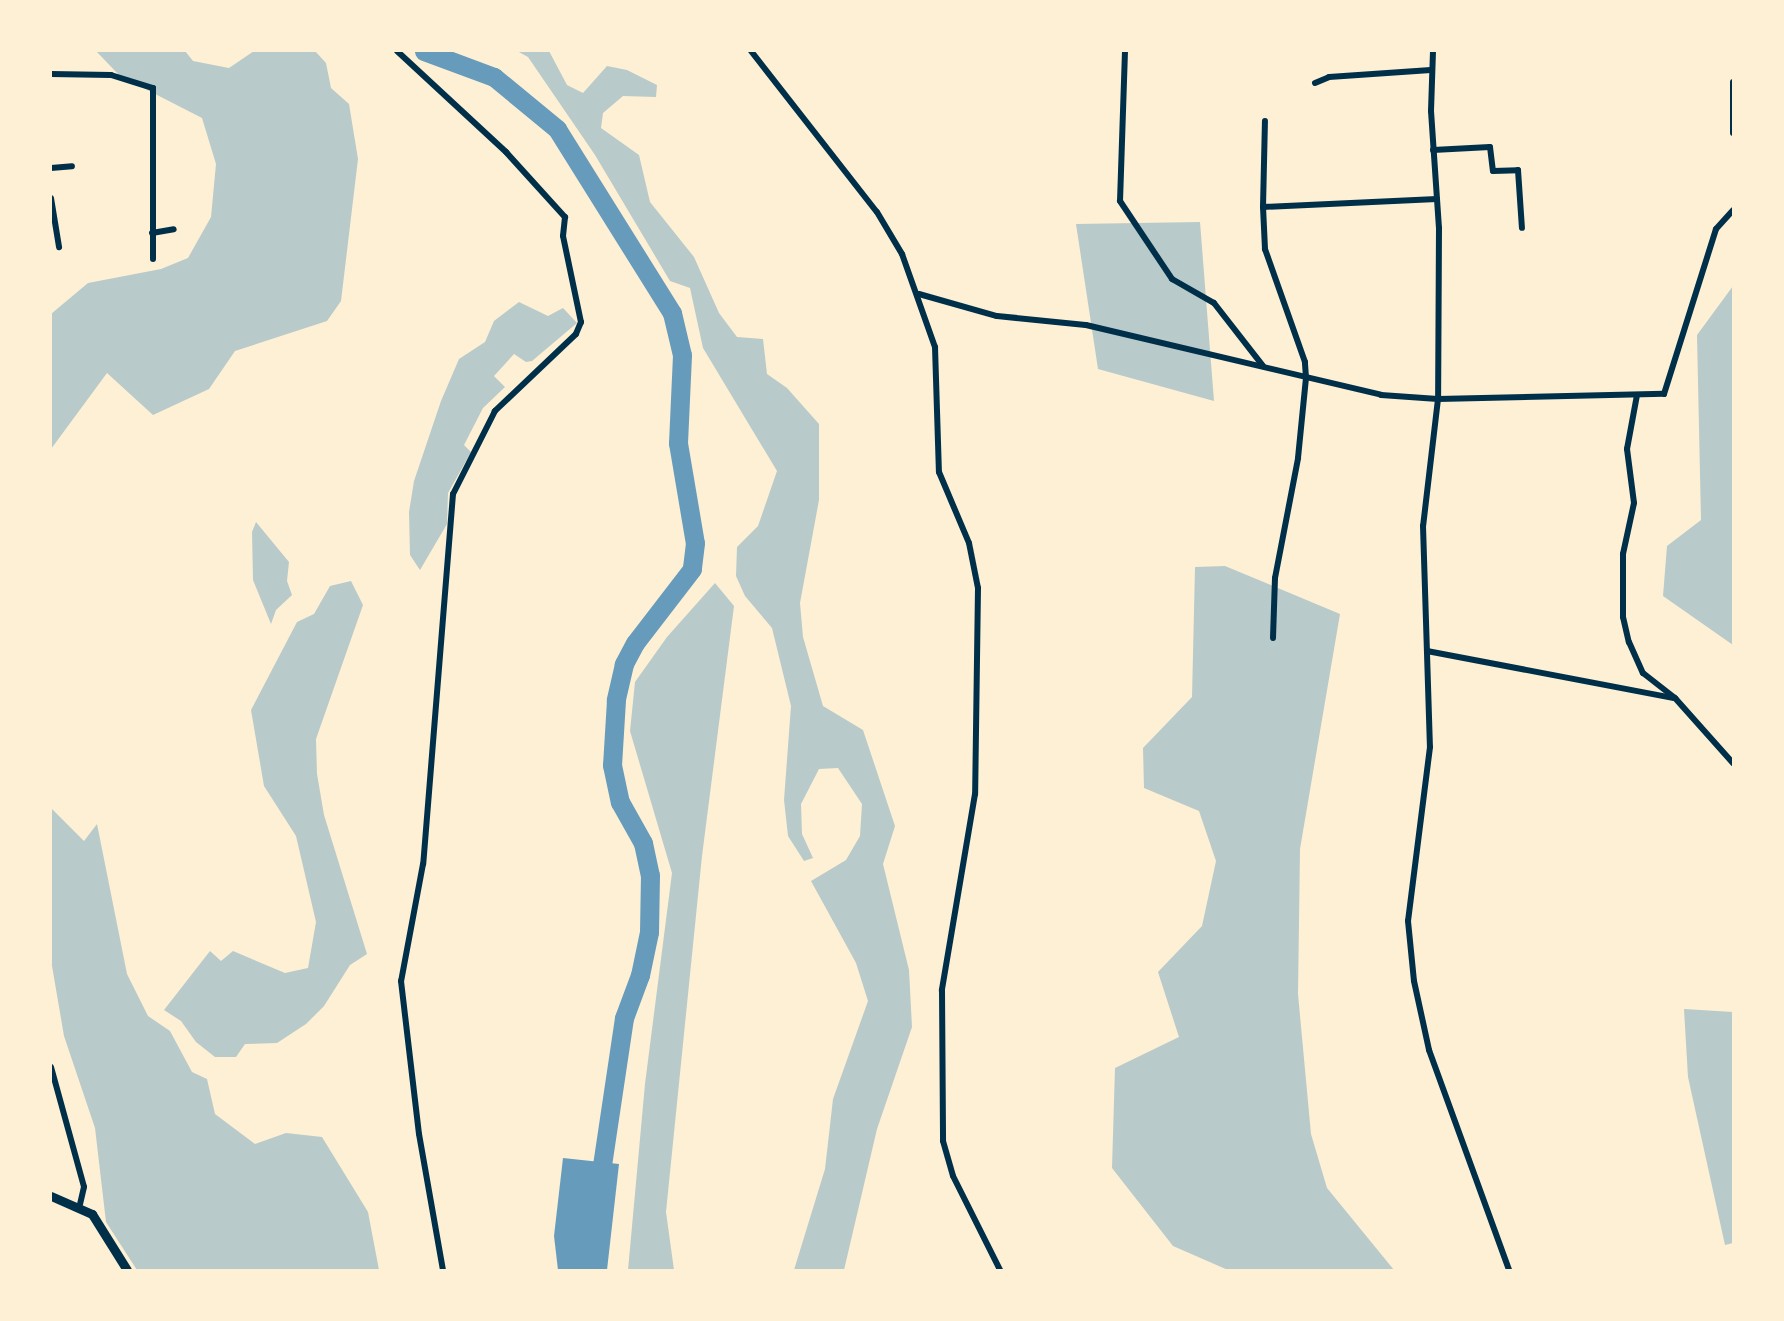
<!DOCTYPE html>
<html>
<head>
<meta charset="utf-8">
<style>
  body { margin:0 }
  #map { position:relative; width:1784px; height:1321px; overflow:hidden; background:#fdf0d5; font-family:Arial,sans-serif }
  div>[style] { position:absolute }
  .green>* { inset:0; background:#b9caca }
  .water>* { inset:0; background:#669bbc }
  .river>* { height:19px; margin:-9.5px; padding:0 9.5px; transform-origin:9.5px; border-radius:9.5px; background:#669bbc }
  .minor>* { height:6px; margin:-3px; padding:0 3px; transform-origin:3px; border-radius:3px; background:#003049 }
  .secondary>* { height:9px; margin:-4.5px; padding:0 4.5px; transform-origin:4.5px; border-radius:4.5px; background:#003049 }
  span { translate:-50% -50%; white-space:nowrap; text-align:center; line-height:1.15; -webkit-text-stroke:5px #fdf0d5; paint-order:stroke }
  .frame { position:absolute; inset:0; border:52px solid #fdf0d5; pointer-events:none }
</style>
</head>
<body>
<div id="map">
  <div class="green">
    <i style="clip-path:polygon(96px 51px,185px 51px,193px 61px,229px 68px,254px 51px,315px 51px,326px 63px,331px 88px,349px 104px,358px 159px,341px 301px,327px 321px,235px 351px,209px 389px,153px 415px,107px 373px,51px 449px,51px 314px,88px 283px,161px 269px,188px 258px,211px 217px,216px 164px,202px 118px,120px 76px)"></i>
    <i style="clip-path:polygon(517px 51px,549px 51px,567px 85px,583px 93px,607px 66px,627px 70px,657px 85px,656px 97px,623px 96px,603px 113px,601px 128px,639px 155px,650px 202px,694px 257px,719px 313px,737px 337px,763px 339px,767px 374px,787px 388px,819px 424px,819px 500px,800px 603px,803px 637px,823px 706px,863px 730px,895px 826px,883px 864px,909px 970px,912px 1027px,877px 1129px,844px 1270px,794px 1270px,825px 1169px,833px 1099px,868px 1001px,856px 963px,811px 881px,846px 860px,860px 836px,862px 804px,838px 768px,819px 769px,801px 804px,802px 834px,813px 858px,804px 861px,788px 836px,784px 800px,791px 706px,772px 628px,745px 596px,736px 576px,737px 547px,758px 526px,777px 471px,703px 348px,690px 288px,670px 281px,595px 155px,528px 57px)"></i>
    <i style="clip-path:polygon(1200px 222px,1214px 401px,1098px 369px,1076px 224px)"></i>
    <i style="clip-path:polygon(1733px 286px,1733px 645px,1663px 596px,1667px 546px,1701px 520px,1697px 335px)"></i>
    <i style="clip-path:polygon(519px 302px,548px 316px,563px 308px,577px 323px,532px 361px,526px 362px,514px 354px,494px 376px,505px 387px,483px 408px,464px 445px,471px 452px,448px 493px,447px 524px,420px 570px,410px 555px,409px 512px,414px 481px,441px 401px,459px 359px,485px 342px,494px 321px)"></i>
    <i style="clip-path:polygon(256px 522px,289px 562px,287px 581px,292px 595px,276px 610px,271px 624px,253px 580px,252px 532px)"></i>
    <i style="clip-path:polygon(1225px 566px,1340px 614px,1300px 849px,1298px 994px,1311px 1134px,1327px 1188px,1394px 1270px,1228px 1270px,1173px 1246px,1112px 1168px,1115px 1068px,1179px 1037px,1158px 972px,1202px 926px,1216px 861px,1199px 811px,1144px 788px,1143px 748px,1192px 697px,1195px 567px)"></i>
    <i style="clip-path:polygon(351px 581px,363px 605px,316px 739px,317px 774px,324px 815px,367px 954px,350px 965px,324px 1006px,306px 1024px,277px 1043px,245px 1044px,236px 1057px,215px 1057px,196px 1042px,181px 1021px,164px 1010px,210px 951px,221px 961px,233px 951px,285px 973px,308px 968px,316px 922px,296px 836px,264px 786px,251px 710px,297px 622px,314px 614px,330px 586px)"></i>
    <i style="clip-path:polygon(715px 583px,734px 606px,702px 856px,666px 1212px,674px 1270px,628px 1270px,645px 1084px,672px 873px,630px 731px,635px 682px,667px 637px)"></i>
    <i style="clip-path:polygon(51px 808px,84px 841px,97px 824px,127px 974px,148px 1016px,170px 1031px,192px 1072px,207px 1079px,215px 1114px,255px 1144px,286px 1133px,322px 1137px,368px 1212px,379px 1270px,137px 1270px,106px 1222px,95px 1128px,64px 1036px,51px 960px)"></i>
    <i style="clip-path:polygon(1684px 1009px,1733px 1012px,1733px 1243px,1725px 1245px,1688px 1077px)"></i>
  </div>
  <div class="water">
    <i style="clip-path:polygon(563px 1158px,619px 1164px,607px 1270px,558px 1270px,554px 1236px)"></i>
  </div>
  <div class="river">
    <i style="left:424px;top:51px;width:75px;rotate:20.4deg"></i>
    <i style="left:494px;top:77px;width:82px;rotate:39.5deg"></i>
    <i style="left:557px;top:129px;width:217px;rotate:58deg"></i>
    <i style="left:672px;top:313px;width:43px;rotate:76.6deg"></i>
    <i style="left:682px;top:355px;width:88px;rotate:92.6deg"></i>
    <i style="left:678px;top:443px;width:101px;rotate:80.4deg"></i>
    <i style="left:695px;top:543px;width:26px;rotate:97deg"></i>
    <i style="left:692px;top:569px;width:93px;rotate:127.6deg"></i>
    <i style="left:635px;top:643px;width:24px;rotate:118deg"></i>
    <i style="left:624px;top:664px;width:37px;rotate:103deg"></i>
    <i style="left:616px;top:700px;width:65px;rotate:93.5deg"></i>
    <i style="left:612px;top:765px;width:38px;rotate:78deg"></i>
    <i style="left:620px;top:802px;width:47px;rotate:60.7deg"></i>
    <i style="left:643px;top:843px;width:33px;rotate:78deg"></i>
    <i style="left:650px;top:875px;width:57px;rotate:91deg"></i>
    <i style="left:649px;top:932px;width:44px;rotate:101.8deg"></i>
    <i style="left:640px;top:975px;width:46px;rotate:110.4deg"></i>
    <i style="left:624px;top:1018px;width:170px;rotate:98.5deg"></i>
  </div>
  <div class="minor">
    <i style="left:397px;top:51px;width:149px;rotate:42.8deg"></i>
    <i style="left:506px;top:152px;width:88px;rotate:47.8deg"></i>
    <i style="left:565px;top:217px;width:19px;rotate:96deg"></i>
    <i style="left:563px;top:236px;width:88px;rotate:78.2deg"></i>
    <i style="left:581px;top:322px;width:13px;rotate:113deg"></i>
    <i style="left:576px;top:334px;width:112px;rotate:136.5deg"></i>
    <i style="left:495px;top:411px;width:93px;rotate:116.8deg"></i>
    <i style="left:453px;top:494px;width:371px;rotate:94.6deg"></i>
    <i style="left:423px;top:864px;width:119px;rotate:100.6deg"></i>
    <i style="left:401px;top:981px;width:154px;rotate:83.3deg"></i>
    <i style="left:419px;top:1134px;width:138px;rotate:80deg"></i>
    <i style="left:751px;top:51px;width:204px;rotate:52deg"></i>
    <i style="left:877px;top:212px;width:49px;rotate:59.2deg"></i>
    <i style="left:902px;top:254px;width:99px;rotate:70.5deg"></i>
    <i style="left:935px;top:347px;width:125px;rotate:88.2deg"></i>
    <i style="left:939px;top:472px;width:77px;rotate:67.1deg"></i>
    <i style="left:969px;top:543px;width:46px;rotate:78.7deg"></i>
    <i style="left:978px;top:588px;width:206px;rotate:90.8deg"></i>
    <i style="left:975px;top:794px;width:199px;rotate:99.6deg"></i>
    <i style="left:942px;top:990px;width:151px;rotate:89.6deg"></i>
    <i style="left:943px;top:1141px;width:36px;rotate:74deg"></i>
    <i style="left:953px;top:1176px;width:105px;rotate:63.4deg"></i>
    <i style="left:1125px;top:51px;width:150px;rotate:91.9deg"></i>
    <i style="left:1120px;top:201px;width:94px;rotate:56.3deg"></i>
    <i style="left:1172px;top:279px;width:48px;rotate:29.7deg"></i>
    <i style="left:1214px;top:303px;width:80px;rotate:52.1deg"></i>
    <i style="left:1433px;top:51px;width:60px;rotate:91.9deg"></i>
    <i style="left:1431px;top:111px;width:117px;rotate:86.1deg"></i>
    <i style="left:1439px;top:228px;width:171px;rotate:90.3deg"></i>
    <i style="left:1438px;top:399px;width:128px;rotate:96.7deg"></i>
    <i style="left:1423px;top:526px;width:221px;rotate:88.2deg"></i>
    <i style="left:1430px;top:747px;width:175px;rotate:97.2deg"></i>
    <i style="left:1408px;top:921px;width:60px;rotate:84.3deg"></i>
    <i style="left:1414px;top:981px;width:71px;rotate:77.7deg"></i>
    <i style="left:1429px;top:1050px;width:234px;rotate:70deg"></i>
    <i style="left:51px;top:74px;width:60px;rotate:1deg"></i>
    <i style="left:111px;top:75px;width:44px;rotate:17.2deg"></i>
    <i style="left:153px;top:88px;width:171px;rotate:90deg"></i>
    <i style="left:1733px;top:82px;width:51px;rotate:90deg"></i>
    <i style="left:1315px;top:83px;width:15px;rotate:-23deg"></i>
    <i style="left:1329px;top:77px;width:102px;rotate:-3.9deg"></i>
    <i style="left:1433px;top:150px;width:57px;rotate:-3deg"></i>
    <i style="left:1490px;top:147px;width:24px;rotate:83deg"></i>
    <i style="left:1493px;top:171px;width:25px;rotate:-2deg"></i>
    <i style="left:1518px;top:170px;width:58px;rotate:86.1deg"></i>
    <i style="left:51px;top:168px;width:21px;rotate:-5deg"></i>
    <i style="left:51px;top:198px;width:50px;rotate:80.7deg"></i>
    <i style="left:1263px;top:207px;width:86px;rotate:-88.7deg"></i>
    <i style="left:152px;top:233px;width:22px;rotate:-10deg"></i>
    <i style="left:919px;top:294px;width:81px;rotate:15.8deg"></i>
    <i style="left:997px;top:316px;width:89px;rotate:5.8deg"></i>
    <i style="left:1086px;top:325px;width:303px;rotate:13.3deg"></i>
    <i style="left:1381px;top:395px;width:57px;rotate:4deg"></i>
    <i style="left:1438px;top:399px;width:226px;rotate:-1.3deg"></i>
    <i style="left:1664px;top:394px;width:173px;rotate:-72.5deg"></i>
    <i style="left:1716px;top:229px;width:25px;rotate:-48deg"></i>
    <i style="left:1637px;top:395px;width:55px;rotate:100.5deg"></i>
    <i style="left:1627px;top:449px;width:54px;rotate:82.6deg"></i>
    <i style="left:1634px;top:503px;width:52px;rotate:102.2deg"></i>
    <i style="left:1623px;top:554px;width:63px;rotate:90deg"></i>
    <i style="left:1623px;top:617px;width:26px;rotate:77deg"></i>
    <i style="left:1629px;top:642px;width:34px;rotate:66deg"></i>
    <i style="left:1643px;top:673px;width:41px;rotate:38deg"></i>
    <i style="left:1675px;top:698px;width:87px;rotate:48.3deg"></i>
    <i style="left:1273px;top:638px;width:60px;rotate:-88.1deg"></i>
    <i style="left:1275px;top:578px;width:122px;rotate:-79.1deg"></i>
    <i style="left:1298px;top:458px;width:80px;rotate:-84.3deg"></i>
    <i style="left:1306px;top:378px;width:16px;rotate:-94deg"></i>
    <i style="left:1305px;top:362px;width:120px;rotate:-109.5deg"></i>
    <i style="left:1265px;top:249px;width:42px;rotate:-92.7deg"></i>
    <i style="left:1263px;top:207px;width:174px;rotate:-2.6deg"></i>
    <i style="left:1427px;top:651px;width:250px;rotate:10.8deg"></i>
    <i style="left:51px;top:1067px;width:124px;rotate:74.6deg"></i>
    <i style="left:84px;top:1187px;width:18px;rotate:103deg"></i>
  </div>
  <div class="secondary">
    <i style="left:51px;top:1196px;width:45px;rotate:23.7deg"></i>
    <i style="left:92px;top:1214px;width:66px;rotate:58deg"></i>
  </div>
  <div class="frame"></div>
</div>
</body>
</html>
